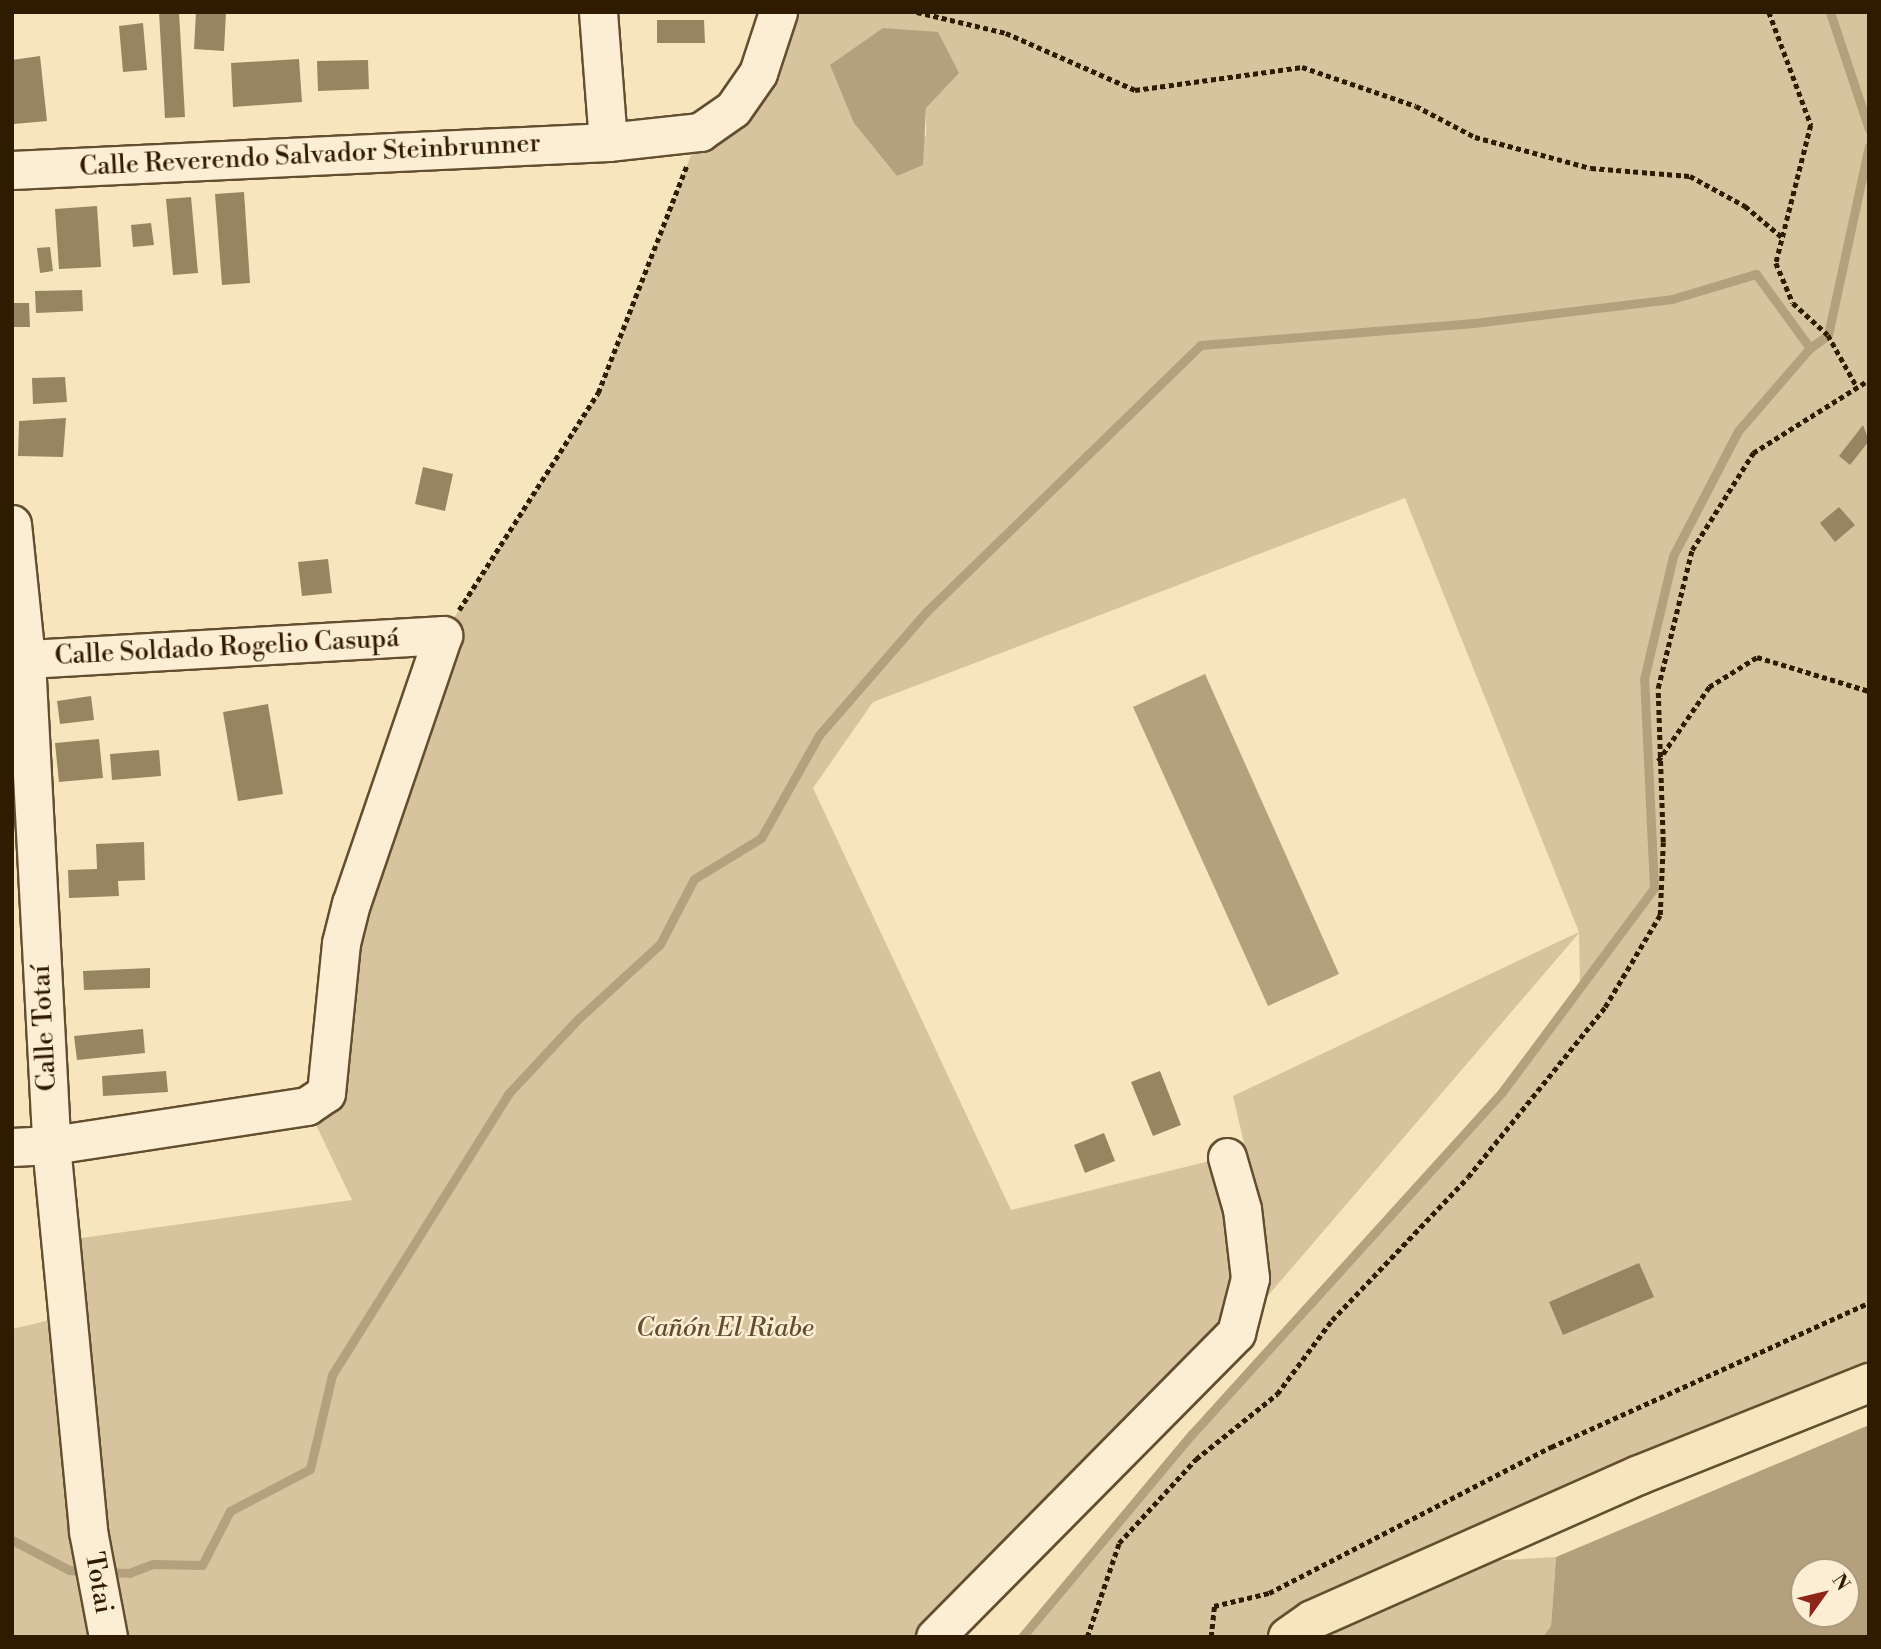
<!DOCTYPE html>
<html>
<head>
<meta charset="utf-8">
<style>
  body { margin:0 }
  #map { position:relative; width:1881px; height:1649px; overflow:hidden; background:#f9e5bd; font-family:"Libre Bodoni",serif }
  div>[style] { position:absolute }
  .green>* { inset:0; background:#d7c39d }
  .water>* { inset:0; background:#b5a07d }
  .stream>* { height:9px; margin:-4.5px; padding:0 4.5px; transform-origin:4.5px; border-radius:4.5px; background:#b5a07d }
  .building>* { inset:0; background:#998462 }
  .path>* { height:4.5px; margin-top:-2.25px; transform-origin:0; background:repeating-linear-gradient(90deg,#311b00 0 5px,transparent 0 8.5px) }
  .roads { filter:drop-shadow(2px 0 #634e2f) drop-shadow(-2px 0 #634e2f) drop-shadow(0 2px #634e2f) drop-shadow(0 -2px #634e2f) }
  .minor>* { height:37px; margin:-18.5px; padding:0 18.5px; transform-origin:18.5px; border-radius:18.5px; background:#fbeed4 }
  .major>* { height:38px; margin:-19px; padding:0 19px; transform-origin:19px; border-radius:19px; background:#f9e5bd }
  span { translate:-50% -50%; white-space:nowrap; text-align:center; line-height:1.15; -webkit-text-stroke:5px #fbeed4; paint-order:stroke }
  .street-label { font-size:26px; color:#311b00 }
  .park-label { font-size:26px; color:#634d2f; font-style:italic }
  .frame { position:absolute; inset:0; border:14px solid #311b00; pointer-events:none }
  .north { position:absolute; left:1790px; top:1558px; width:70px; height:70px; box-sizing:border-box; background:#fbeed4; border:2px solid #aa9a7f; border-radius:50%; rotate:56deg; font-size:19px; font-weight:700; line-height:28px; text-align:center; color:#311b00 }
  .north::after { content:''; display:block; margin:auto; width:24px; height:32px; background:#8f2418; clip-path:polygon(50% 0,100% 100%,50% 72%,0 100%) }
</style>
</head>
<body>
<div id="map">
  <div class="green">
    <i style="clip-path:polygon(evenodd,778px 12px,1869px 12px,1869px 1383px,1450px 1563px,1556px 1557px,1551px 1626px,1543px 1637px,1022px 1637px,1192px 1434px,1502px 1092px,1580px 988px,1579px 933px,1236px 1333px,935px 1637px,12px 1637px,12px 1329px,67px 1316px,60px 1241px,352px 1200px,307px 1106px,341px 943px,443px 635px,598px 393px,700px 132px,778px 12px,831px 65px,926px 108px,926px 136px,831px 65px,778px 12px,1405px 498px,1579px 932px,1233px 1096px,1246px 1152px,1011px 1210px,813px 788px,873px 702px,1405px 498px)"></i>
  </div>
  <div class="water">
    <i style="clip-path:polygon(883px 28px,938px 32px,959px 73px,926px 108px,923px 165px,897px 176px,854px 123px,830px 65px)"></i>
    <i style="clip-path:polygon(1205px 674px,1339px 974px,1268px 1006px,1133px 707px)"></i>
    <i style="clip-path:polygon(evenodd,1869px 1425px,1869px 1637px,1543px 1637px,1551px 1626px,1556px 1557px,1869px 1425px,1804px 1572px,1846px 1572px,1846px 1614px,1804px 1614px,1804px 1572px)"></i>
  </div>
  <div class="stream">
    <i style="left:1830px;top:12px;width:123px;rotate:71.6deg"></i>
    <i style="left:12px;top:1540px;width:64px;rotate:27.8deg"></i>
    <i style="left:69px;top:1570px;width:18px;rotate:3deg"></i>
    <i style="left:104px;top:1572px;width:25px;rotate:2deg"></i>
    <i style="left:129px;top:1573px;width:26px;rotate:-21deg"></i>
    <i style="left:153px;top:1564px;width:49px;rotate:1.2deg"></i>
    <i style="left:202px;top:1565px;width:61px;rotate:-62.6deg"></i>
    <i style="left:230px;top:1511px;width:90px;rotate:-27.7deg"></i>
    <i style="left:310px;top:1469px;width:97px;rotate:-76.8deg"></i>
    <i style="left:332px;top:1375px;width:332px;rotate:-57.9deg"></i>
    <i style="left:508px;top:1094px;width:103px;rotate:-47deg"></i>
    <i style="left:578px;top:1019px;width:111px;rotate:-42.4deg"></i>
    <i style="left:660px;top:944px;width:73px;rotate:-62.4deg"></i>
    <i style="left:694px;top:879px;width:79px;rotate:-31.5deg"></i>
    <i style="left:761px;top:838px;width:118px;rotate:-60.6deg"></i>
    <i style="left:819px;top:735px;width:163px;rotate:-49deg"></i>
    <i style="left:926px;top:612px;width:383px;rotate:-44.2deg"></i>
    <i style="left:1201px;top:345px;width:274px;rotate:-4.6deg"></i>
    <i style="left:1474px;top:323px;width:199px;rotate:-6.9deg"></i>
    <i style="left:1672px;top:299px;width:88px;rotate:-16.6deg"></i>
    <i style="left:1756px;top:274px;width:92px;rotate:53.9deg"></i>
    <i style="left:1022px;top:1637px;width:265px;rotate:-50.1deg"></i>
    <i style="left:1192px;top:1434px;width:462px;rotate:-47.8deg"></i>
    <i style="left:1502px;top:1092px;width:254px;rotate:-53.3deg"></i>
    <i style="left:1654px;top:888px;width:209px;rotate:-92.7deg"></i>
    <i style="left:1644px;top:679px;width:126px;rotate:-76.7deg"></i>
    <i style="left:1673px;top:556px;width:141px;rotate:-62.5deg"></i>
    <i style="left:1738px;top:431px;width:110px;rotate:-49.1deg"></i>
    <i style="left:1810px;top:348px;width:22px;rotate:-36deg"></i>
    <i style="left:1828px;top:335px;width:193px;rotate:-77.8deg"></i>
  </div>
  <div class="building">
    <i style="clip-path:polygon(159px 12px,179px 12px,185px 117px,165px 118px)"></i>
    <i style="clip-path:polygon(196px 12px,226px 12px,224px 51px,194px 49px)"></i>
    <i style="clip-path:polygon(657px 20px,704px 20px,705px 43px,657px 43px)"></i>
    <i style="clip-path:polygon(143px 23px,147px 70px,123px 72px,119px 26px)"></i>
    <i style="clip-path:polygon(40px 56px,47px 121px,14px 124px,12px 60px)"></i>
    <i style="clip-path:polygon(299px 59px,302px 102px,233px 107px,231px 63px)"></i>
    <i style="clip-path:polygon(368px 60px,369px 89px,318px 91px,317px 61px)"></i>
    <i style="clip-path:polygon(244px 192px,250px 283px,222px 285px,215px 194px)"></i>
    <i style="clip-path:polygon(191px 197px,198px 273px,173px 275px,166px 199px)"></i>
    <i style="clip-path:polygon(97px 206px,101px 267px,59px 269px,55px 209px)"></i>
    <i style="clip-path:polygon(151px 223px,154px 245px,133px 247px,131px 225px)"></i>
    <i style="clip-path:polygon(50px 247px,53px 271px,40px 273px,37px 248px)"></i>
    <i style="clip-path:polygon(82px 290px,83px 311px,36px 313px,35px 291px)"></i>
    <i style="clip-path:polygon(12px 303px,29px 303px,30px 327px,12px 327px)"></i>
    <i style="clip-path:polygon(65px 377px,67px 402px,33px 404px,32px 378px)"></i>
    <i style="clip-path:polygon(66px 418px,63px 457px,18px 456px,19px 421px)"></i>
    <i style="clip-path:polygon(1863px 425px,1869px 441px,1850px 465px,1839px 456px)"></i>
    <i style="clip-path:polygon(423px 467px,453px 474px,445px 511px,415px 504px)"></i>
    <i style="clip-path:polygon(1839px 507px,1855px 525px,1835px 542px,1820px 523px)"></i>
    <i style="clip-path:polygon(328px 559px,332px 593px,302px 596px,298px 562px)"></i>
    <i style="clip-path:polygon(91px 696px,94px 720px,60px 724px,57px 701px)"></i>
    <i style="clip-path:polygon(268px 704px,283px 794px,238px 801px,223px 712px)"></i>
    <i style="clip-path:polygon(99px 739px,103px 778px,59px 782px,55px 743px)"></i>
    <i style="clip-path:polygon(159px 750px,161px 776px,112px 780px,110px 754px)"></i>
    <i style="clip-path:polygon(144px 842px,145px 880px,118px 881px,119px 896px,69px 898px,68px 870px,97px 869px,96px 844px)"></i>
    <i style="clip-path:polygon(150px 968px,150px 988px,84px 990px,83px 971px)"></i>
    <i style="clip-path:polygon(143px 1029px,145px 1053px,77px 1060px,74px 1036px)"></i>
    <i style="clip-path:polygon(166px 1071px,168px 1092px,103px 1096px,102px 1076px)"></i>
    <i style="clip-path:polygon(1160px 1071px,1181px 1125px,1153px 1136px,1131px 1082px)"></i>
    <i style="clip-path:polygon(1104px 1133px,1115px 1161px,1085px 1173px,1074px 1145px)"></i>
    <i style="clip-path:polygon(1639px 1263px,1654px 1297px,1563px 1335px,1549px 1302px)"></i>
  </div>
  <div class="path">
    <i style="left:917px;top:12px;width:91px;rotate:13.3deg"></i>
    <i style="left:1006px;top:33px;width:141px;rotate:23.8deg"></i>
    <i style="left:1135px;top:90px;width:169px;rotate:-7.8deg"></i>
    <i style="left:1302px;top:67px;width:120px;rotate:18.9deg"></i>
    <i style="left:1416px;top:106px;width:67px;rotate:27.7deg"></i>
    <i style="left:1475px;top:137px;width:120px;rotate:15deg"></i>
    <i style="left:1591px;top:168px;width:99px;rotate:4.6deg"></i>
    <i style="left:1690px;top:176px;width:63px;rotate:28.6deg"></i>
    <i style="left:1745px;top:206px;width:50px;rotate:40.1deg"></i>
    <i style="left:1769px;top:12px;width:121px;rotate:69.6deg"></i>
    <i style="left:1811px;top:125px;width:142px;rotate:104.2deg"></i>
    <i style="left:1776px;top:263px;width:43px;rotate:67deg"></i>
    <i style="left:1793px;top:303px;width:47px;rotate:42.4deg"></i>
    <i style="left:1828px;top:335px;width:57px;rotate:60.8deg"></i>
    <i style="left:459px;top:610px;width:258px;rotate:-57.4deg"></i>
    <i style="left:598px;top:393px;width:245px;rotate:-68.7deg"></i>
    <i style="left:1658px;top:761px;width:90px;rotate:-55.4deg"></i>
    <i style="left:1709px;top:687px;width:57px;rotate:-32deg"></i>
    <i style="left:1757px;top:657px;width:117px;rotate:16.9deg"></i>
    <i style="left:1087px;top:1637px;width:99px;rotate:-71.2deg"></i>
    <i style="left:1119px;top:1543px;width:114px;rotate:-47.5deg"></i>
    <i style="left:1196px;top:1459px;width:104px;rotate:-38.7deg"></i>
    <i style="left:1277px;top:1394px;width:92px;rotate:-53.4deg"></i>
    <i style="left:1332px;top:1320px;width:197px;rotate:-46.4deg"></i>
    <i style="left:1468px;top:1177px;width:218px;rotate:-51.1deg"></i>
    <i style="left:1605px;top:1007px;width:107px;rotate:-59.1deg"></i>
    <i style="left:1660px;top:915px;width:73px;rotate:-87.6deg"></i>
    <i style="left:1663px;top:842px;width:154px;rotate:-91.9deg"></i>
    <i style="left:1658px;top:688px;width:142px;rotate:-76.2deg"></i>
    <i style="left:1692px;top:550px;width:115px;rotate:-57.8deg"></i>
    <i style="left:1753px;top:453px;width:137px;rotate:-32.2deg"></i>
    <i style="left:1211px;top:1637px;width:31px;rotate:-84deg"></i>
    <i style="left:1214px;top:1606px;width:57px;rotate:-13.3deg"></i>
    <i style="left:1269px;top:1593px;width:318px;rotate:-27.4deg"></i>
    <i style="left:1551px;top:1447px;width:349px;rotate:-24.4deg"></i>
  </div>
  <div class="roads">
    <div class="minor">
      <i style="left:598px;top:12px;width:130px;rotate:85.6deg"></i>
      <i style="left:12px;top:170px;width:597px;rotate:-2.69deg"></i>
      <i style="left:608px;top:142px;width:93px;rotate:-6.2deg"></i>
      <i style="left:700px;top:132px;width:40px;rotate:-34.9deg"></i>
      <i style="left:733px;top:109px;width:44px;rotate:-55.2deg"></i>
      <i style="left:758px;top:73px;width:64px;rotate:-71.8deg"></i>
      <i style="left:12px;top:524px;width:137px;rotate:84.1deg"></i>
      <i style="left:26px;top:660px;width:486px;rotate:87deg"></i>
      <i style="left:51px;top:1145px;width:388px;rotate:84.5deg"></i>
      <i style="left:88px;top:1531px;width:108px;rotate:79.3deg"></i>
      <i style="left:12px;top:660px;width:432px;rotate:-3.3deg"></i>
      <i style="left:443px;top:635px;width:283px;rotate:108.9deg"></i>
      <i style="left:351px;top:903px;width:41px;rotate:104deg"></i>
      <i style="left:341px;top:943px;width:151px;rotate:95.7deg"></i>
      <i style="left:326px;top:1093px;width:23px;rotate:146deg"></i>
      <i style="left:307px;top:1106px;width:259px;rotate:171.3deg"></i>
      <i style="left:51px;top:1145px;width:39px;rotate:177deg"></i>
      <i style="left:935px;top:1637px;width:428px;rotate:-45.3deg"></i>
      <i style="left:1236px;top:1333px;width:57px;rotate:-75.7deg"></i>
      <i style="left:1250px;top:1278px;width:69px;rotate:-96.6deg"></i>
      <i style="left:1242px;top:1209px;width:54px;rotate:-106.1deg"></i>
    </div>
    <div class="major">
      <i style="left:1288px;top:1637px;width:29px;rotate:-35deg"></i>
      <i style="left:1312px;top:1620px;width:358px;rotate:-23.9deg"></i>
      <i style="left:1639px;top:1475px;width:248px;rotate:-21.8deg"></i>
    </div>
  </div>
  <div class="street-label">
    <span style="left:310px;top:156px;rotate:-3deg">Calle Reverendo Salvador Steinbrunner</span>
    <span style="left:227px;top:648px;rotate:-3deg">Calle Soldado Rogelio Casupá</span>
    <span style="left:45px;top:1028px;rotate:-93deg">Calle Totaí</span>
    <span style="left:98px;top:1583px;rotate:80deg">Totai</span>
  </div>
  <div class="park-label">
    <span style="left:725px;top:1329px">Cañón El Riabe</span>
  </div>
  <div class="frame"></div>
  <div class="north">N</div>
</div>
</body>
</html>
